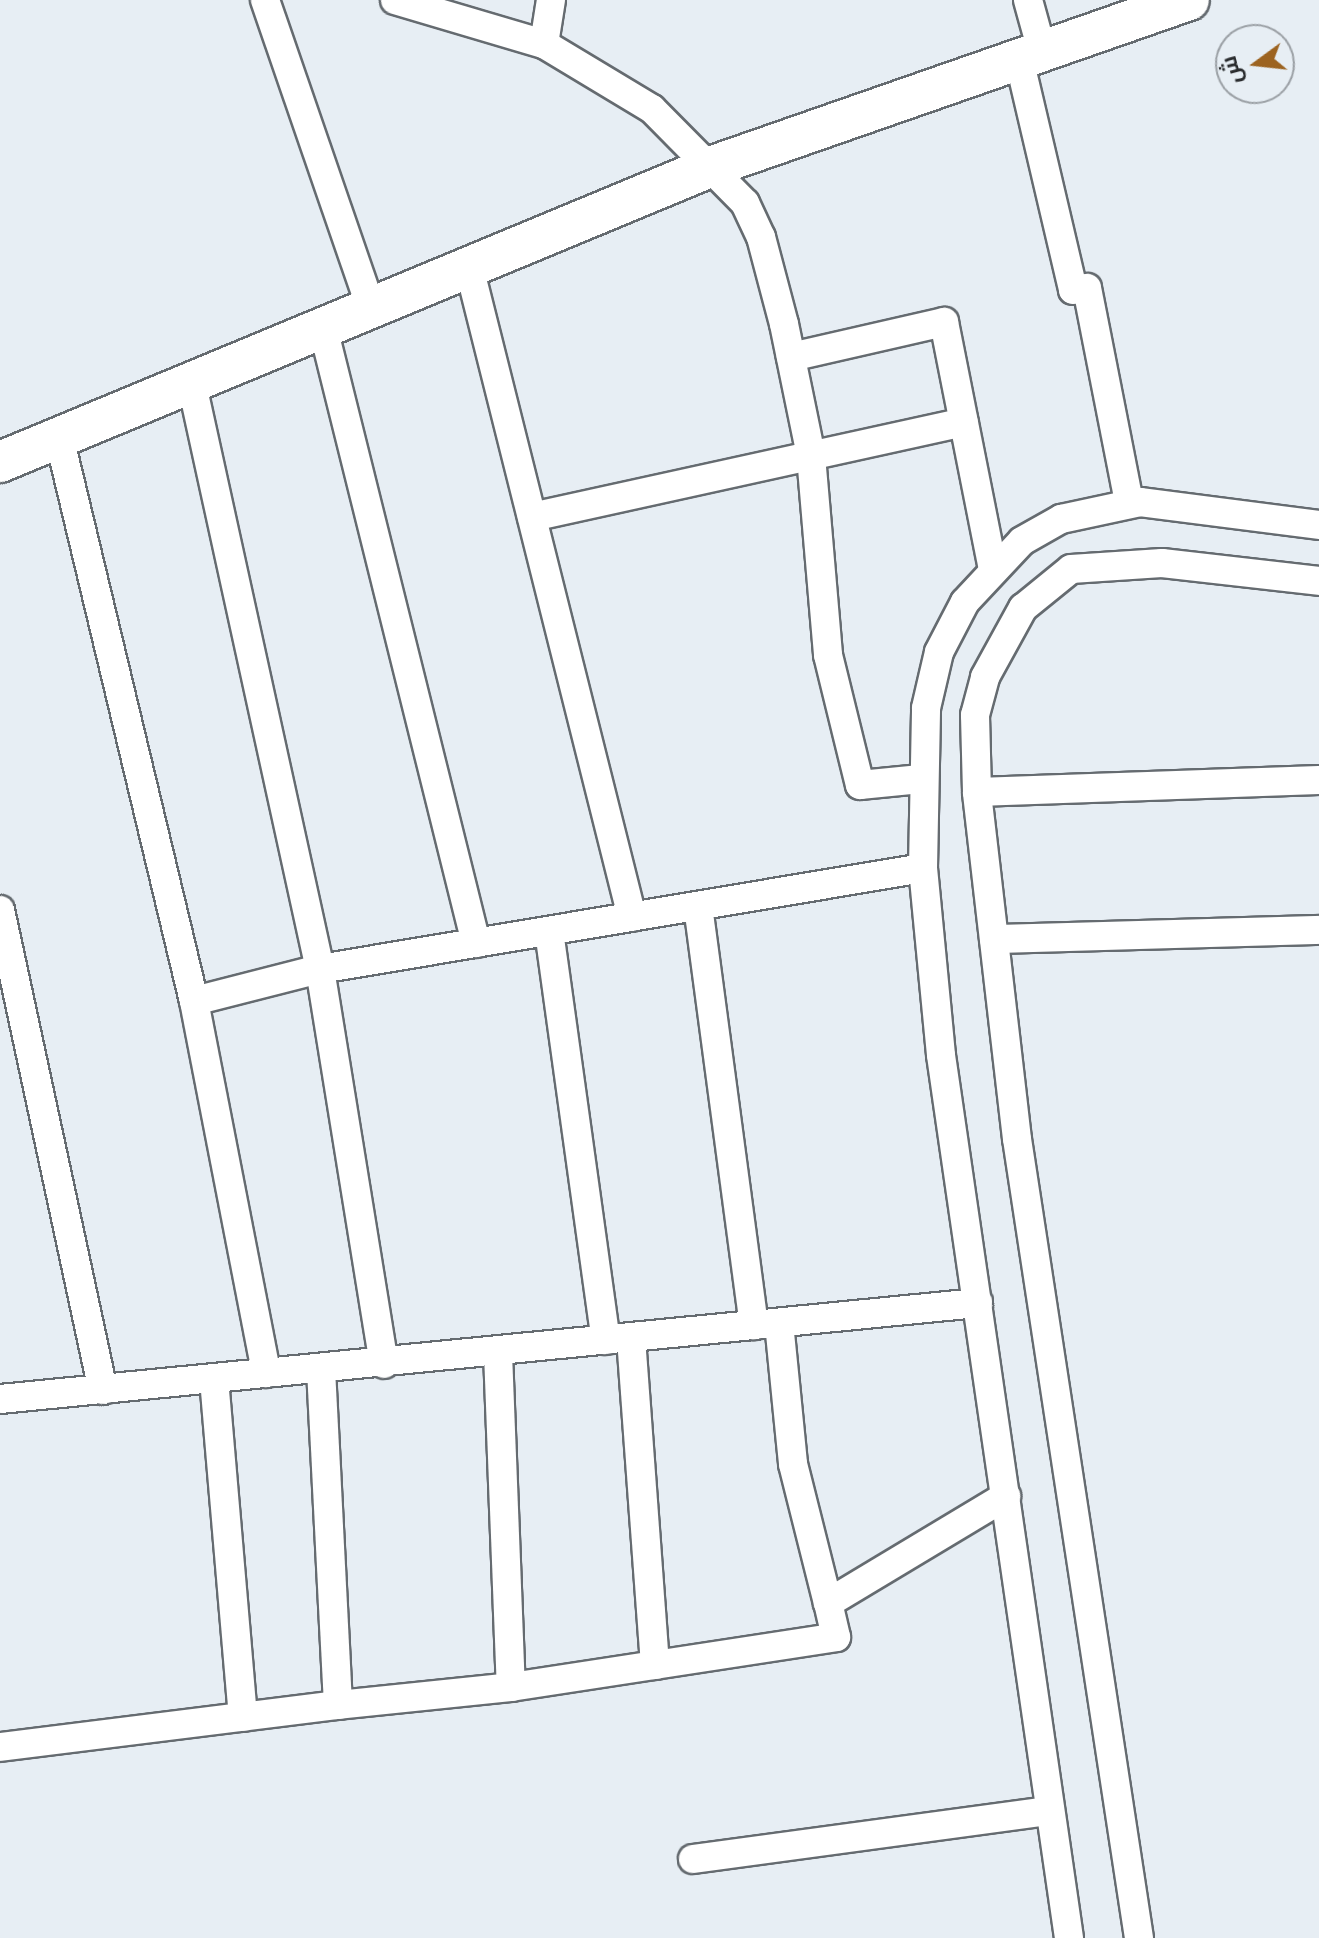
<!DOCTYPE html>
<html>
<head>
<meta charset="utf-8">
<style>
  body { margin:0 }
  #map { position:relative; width:1319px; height:1938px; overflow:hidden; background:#e7eef4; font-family:Overpass,Cairo,sans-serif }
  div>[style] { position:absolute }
  .roads { filter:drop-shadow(2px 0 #656b70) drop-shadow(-2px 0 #656b70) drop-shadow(0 2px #656b70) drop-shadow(0 -2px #656b70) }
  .street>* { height:28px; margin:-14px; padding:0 14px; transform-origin:14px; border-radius:14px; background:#fff }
  .secondary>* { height:40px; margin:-20px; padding:0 20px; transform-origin:20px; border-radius:20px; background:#fff }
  span { translate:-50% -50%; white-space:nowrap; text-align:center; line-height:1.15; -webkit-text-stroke:7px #e7eef4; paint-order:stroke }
  .north { position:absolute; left:1215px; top:24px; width:80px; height:80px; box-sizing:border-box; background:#e7eef4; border:2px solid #9ba0a5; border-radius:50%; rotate:255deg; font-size:22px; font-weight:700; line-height:32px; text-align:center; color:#2a2c2e }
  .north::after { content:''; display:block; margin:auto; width:28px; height:36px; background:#9c6320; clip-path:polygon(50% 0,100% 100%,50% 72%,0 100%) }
</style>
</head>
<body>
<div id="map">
  <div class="roads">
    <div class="street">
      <i style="left:265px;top:0;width:326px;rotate:71deg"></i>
      <i style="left:395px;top:0;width:155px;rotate:16.5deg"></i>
      <i style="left:544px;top:44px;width:126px;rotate:31deg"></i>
      <i style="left:652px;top:109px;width:132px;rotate:45.3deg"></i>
      <i style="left:745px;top:203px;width:38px;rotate:65deg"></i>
      <i style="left:761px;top:237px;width:90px;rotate:75.2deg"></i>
      <i style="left:784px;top:324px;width:135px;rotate:78.4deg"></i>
      <i style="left:811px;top:456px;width:200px;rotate:85.1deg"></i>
      <i style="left:828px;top:655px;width:134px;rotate:76.2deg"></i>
      <i style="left:860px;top:785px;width:61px;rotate:-5.6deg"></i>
      <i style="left:1028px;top:0;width:53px;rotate:74.6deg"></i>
      <i style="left:544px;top:44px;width:45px;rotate:-81deg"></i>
      <i style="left:1019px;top:59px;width:237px;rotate:76.8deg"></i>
      <i style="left:1073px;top:290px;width:14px;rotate:-8deg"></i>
      <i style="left:1087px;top:288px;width:219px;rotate:78.9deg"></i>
      <i style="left:469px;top:267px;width:670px;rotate:75.92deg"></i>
      <i style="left:323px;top:328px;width:634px;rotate:76.03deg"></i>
      <i style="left:791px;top:357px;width:157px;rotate:-12.9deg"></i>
      <i style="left:944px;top:322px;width:253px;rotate:78.8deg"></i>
      <i style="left:191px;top:380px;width:603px;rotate:77.65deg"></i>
      <i style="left:320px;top:969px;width:400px;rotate:80.8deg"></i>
      <i style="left:59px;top:437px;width:580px;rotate:76.54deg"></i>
      <i style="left:194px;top:1001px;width:379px;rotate:79deg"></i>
      <i style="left:532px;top:517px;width:442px;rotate:-12.4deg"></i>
      <i style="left:977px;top:792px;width:342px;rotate:-2deg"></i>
      <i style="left:698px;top:906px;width:423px;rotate:82.4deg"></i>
      <i style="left:0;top:910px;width:491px;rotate:77.9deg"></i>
      <i style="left:549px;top:931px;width:413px;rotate:82.1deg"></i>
      <i style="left:994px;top:939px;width:325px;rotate:-1.6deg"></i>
      <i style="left:194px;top:1001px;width:130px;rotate:-14.3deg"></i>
      <i style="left:320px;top:969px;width:611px;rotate:-9.51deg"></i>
      <i style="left:779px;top:1323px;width:142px;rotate:84.3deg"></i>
      <i style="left:793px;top:1464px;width:143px;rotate:75.9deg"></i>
      <i style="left:631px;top:1338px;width:328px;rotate:85.8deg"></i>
      <i style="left:498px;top:1353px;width:334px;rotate:87.8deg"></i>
      <i style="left:321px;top:1369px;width:336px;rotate:87.1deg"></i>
      <i style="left:338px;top:1705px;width:174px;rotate:-5.9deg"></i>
      <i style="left:511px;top:1687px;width:329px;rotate:-8.7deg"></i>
      <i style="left:836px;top:1637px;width:35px;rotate:-103deg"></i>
      <i style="left:828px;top:1603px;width:208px;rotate:-31deg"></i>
      <i style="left:214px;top:1379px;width:339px;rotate:85.1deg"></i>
      <i style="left:0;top:1399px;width:983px;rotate:-5.61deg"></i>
      <i style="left:0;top:1747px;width:341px;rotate:-7.1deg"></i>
      <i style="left:693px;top:1859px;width:360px;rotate:-7.7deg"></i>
      <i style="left:1069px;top:1938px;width:892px;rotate:-98.25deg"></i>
      <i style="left:941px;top:1055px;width:188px;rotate:-95.5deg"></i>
      <i style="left:923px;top:868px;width:160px;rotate:-88.9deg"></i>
      <i style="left:926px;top:708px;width:57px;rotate:-76.9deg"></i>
      <i style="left:939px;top:652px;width:56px;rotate:-62.5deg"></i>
      <i style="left:965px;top:602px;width:83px;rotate:-46.9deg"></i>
      <i style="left:1022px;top:541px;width:45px;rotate:-29.4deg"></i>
      <i style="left:1061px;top:519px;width:81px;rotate:-12.1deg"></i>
      <i style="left:1140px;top:502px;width:180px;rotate:7.3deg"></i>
      <i style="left:1139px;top:1938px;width:808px;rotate:-98.68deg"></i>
      <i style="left:1017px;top:1139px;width:349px;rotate:-96.6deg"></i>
      <i style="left:977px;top:792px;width:77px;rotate:-91.5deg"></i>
      <i style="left:975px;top:715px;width:39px;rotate:-75deg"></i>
      <i style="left:985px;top:677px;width:79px;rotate:-61.2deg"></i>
      <i style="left:1023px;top:608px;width:62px;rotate:-39.1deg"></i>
      <i style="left:1071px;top:569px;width:91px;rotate:-3.8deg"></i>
      <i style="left:1162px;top:563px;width:158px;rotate:6.5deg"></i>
    </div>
    <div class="secondary">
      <i style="left:0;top:462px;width:769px;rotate:-22.56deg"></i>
      <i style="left:710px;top:167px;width:507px;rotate:-19.22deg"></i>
    </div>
  </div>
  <div class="north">ش</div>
</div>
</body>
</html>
